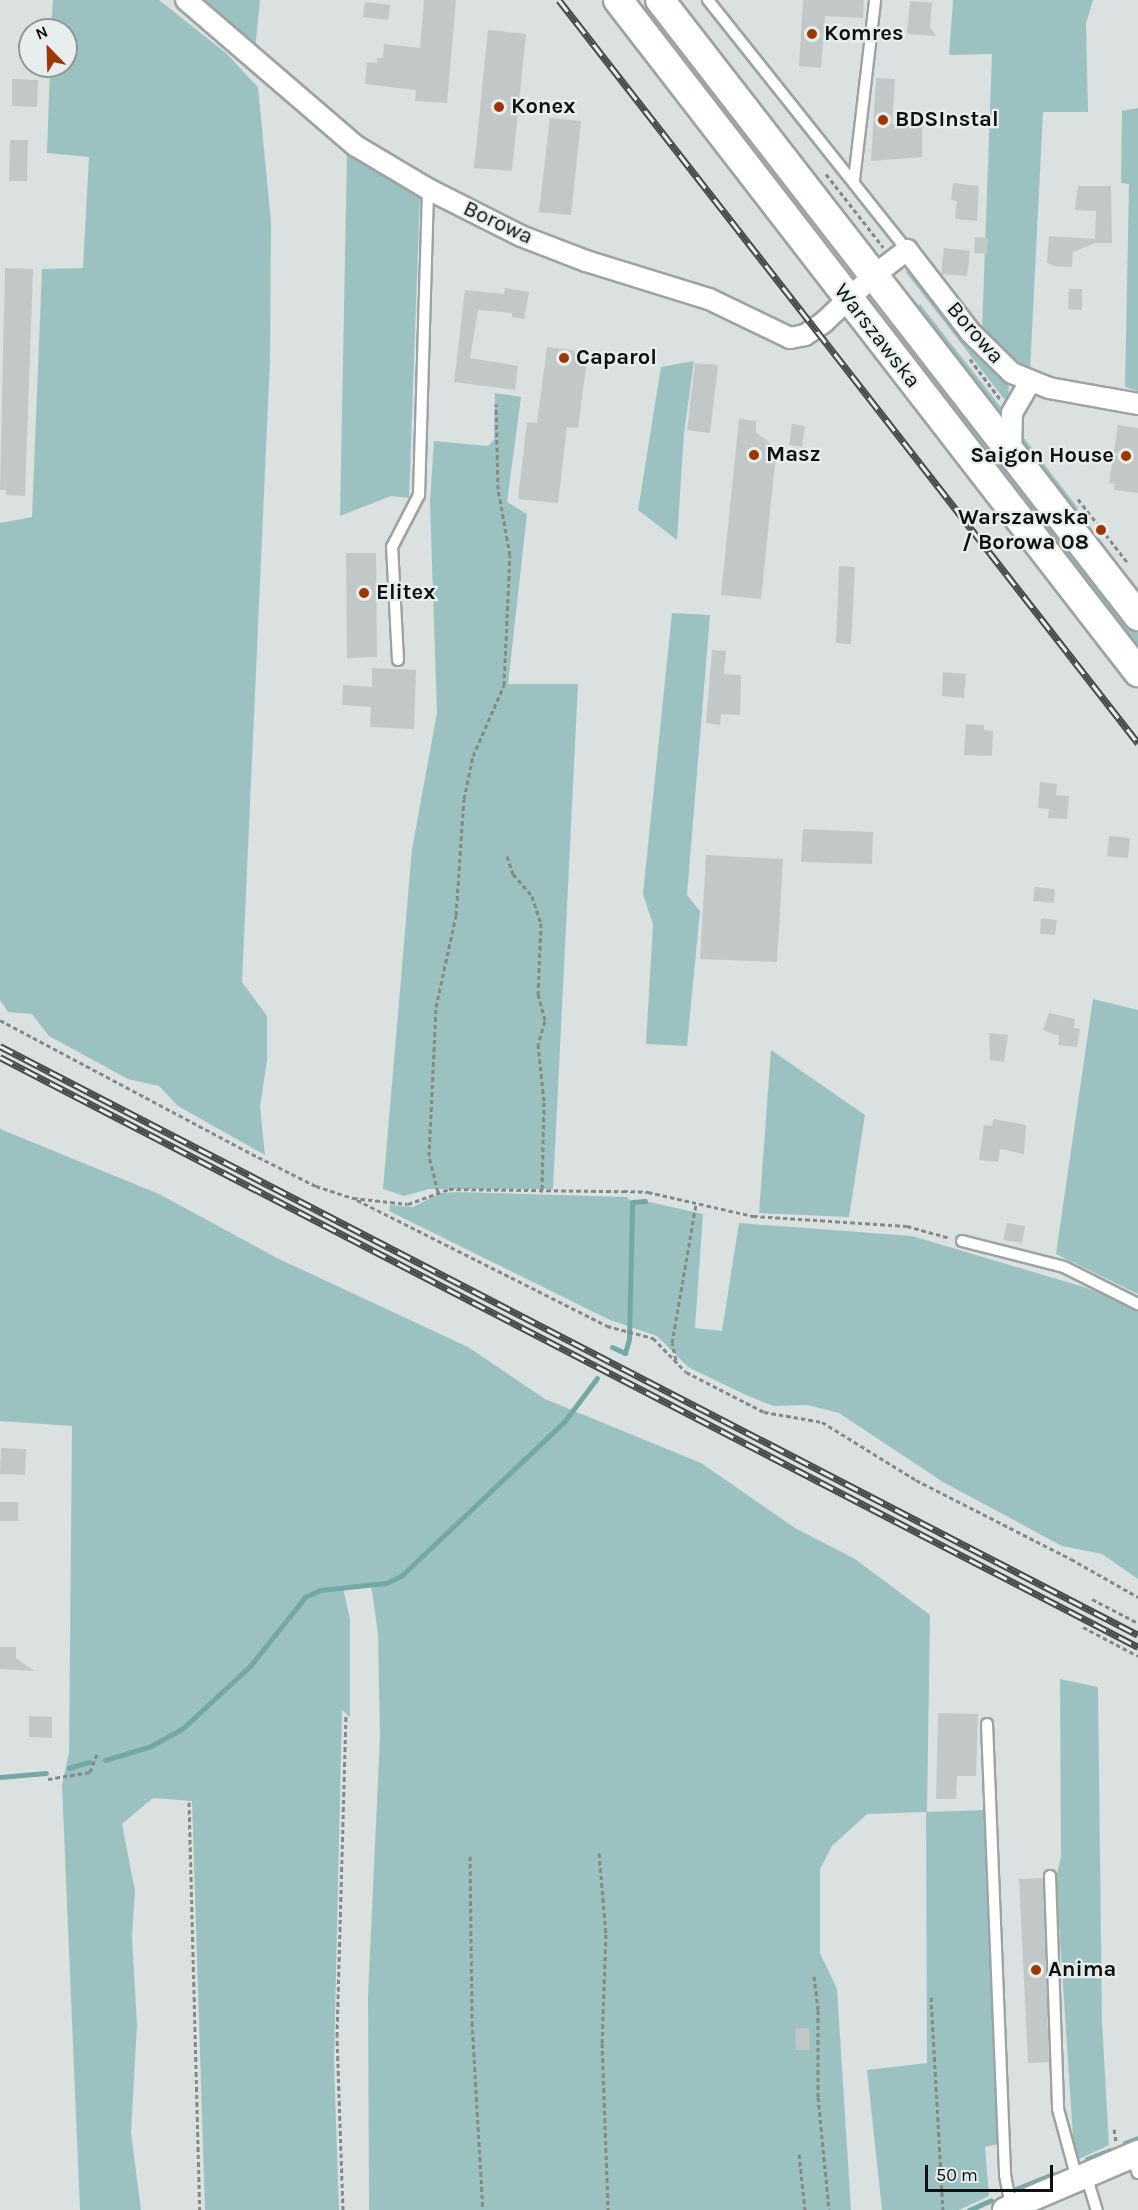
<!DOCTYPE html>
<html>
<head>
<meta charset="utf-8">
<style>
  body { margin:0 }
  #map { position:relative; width:1138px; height:2210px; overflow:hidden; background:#dbe1e1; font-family:Karla,sans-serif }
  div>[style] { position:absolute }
  .green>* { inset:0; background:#9bc2c0 }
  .stream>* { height:5px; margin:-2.5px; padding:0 2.5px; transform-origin:2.5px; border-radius:2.5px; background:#73a8a5 }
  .building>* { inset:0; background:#c1c8c7 }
  .path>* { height:3px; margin-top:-1.5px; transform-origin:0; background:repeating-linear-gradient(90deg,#848888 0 4.5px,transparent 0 7.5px) }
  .roads { filter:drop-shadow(2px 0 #9da3a3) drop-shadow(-2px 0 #9da3a3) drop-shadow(0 2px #9da3a3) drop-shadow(0 -2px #9da3a3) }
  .service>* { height:10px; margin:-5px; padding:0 5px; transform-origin:5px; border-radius:5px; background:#fff }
  .minor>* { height:20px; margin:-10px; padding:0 10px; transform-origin:10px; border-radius:10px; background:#fff }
  .tertiary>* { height:24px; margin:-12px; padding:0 12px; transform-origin:12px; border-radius:12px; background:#fff }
  .secondary>* { height:28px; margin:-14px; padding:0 14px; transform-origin:14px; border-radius:14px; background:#fff }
  .rail>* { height:7px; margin-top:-3.5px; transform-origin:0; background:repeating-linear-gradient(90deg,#e8eeee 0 14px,#474a4a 0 28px); box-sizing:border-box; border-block:2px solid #474a4a }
  .dots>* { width:16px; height:16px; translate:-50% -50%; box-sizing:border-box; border:3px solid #e8eeee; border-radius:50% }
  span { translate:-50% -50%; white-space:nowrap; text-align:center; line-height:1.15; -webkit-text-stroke:4.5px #e8eeee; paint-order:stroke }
  .poi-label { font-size:22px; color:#0f1111; font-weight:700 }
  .left { translate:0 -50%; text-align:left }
  .right { translate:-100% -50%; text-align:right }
  .street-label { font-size:22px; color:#0f1111 }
  .north { position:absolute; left:18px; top:18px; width:60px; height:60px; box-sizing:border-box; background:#e8eeee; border:2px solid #919696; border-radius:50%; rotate:337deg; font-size:16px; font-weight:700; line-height:24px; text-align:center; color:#0f1111 }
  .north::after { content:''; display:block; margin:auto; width:21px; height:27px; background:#9c3804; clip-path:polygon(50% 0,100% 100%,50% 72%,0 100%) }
  .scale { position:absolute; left:925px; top:2165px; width:128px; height:27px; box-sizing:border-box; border:3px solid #0f1111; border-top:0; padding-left:8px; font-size:18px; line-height:21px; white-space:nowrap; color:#0f1111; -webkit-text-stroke:4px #e8eeee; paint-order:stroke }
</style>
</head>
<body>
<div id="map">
  <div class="green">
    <i style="clip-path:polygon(53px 0,159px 0,226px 53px,258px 87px,271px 222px,270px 360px,242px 982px,267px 1016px,267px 1060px,260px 1107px,265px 1155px,178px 1106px,159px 1086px,128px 1079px,49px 1036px,32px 1014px,8px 1012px,0 1000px,0 523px,32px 517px,42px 269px,83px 268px,89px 157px,47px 153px,50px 66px,66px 66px,66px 30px,51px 30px)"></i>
    <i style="clip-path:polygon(197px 0,260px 0,255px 51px)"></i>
    <i style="clip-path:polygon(953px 0,1093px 0,1086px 24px,1088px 112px,1043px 112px,1030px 371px,982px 331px,992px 54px,949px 55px)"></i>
    <i style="clip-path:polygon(1138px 108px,1138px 391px,1125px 387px,1129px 184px,1121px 183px,1122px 111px)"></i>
    <i style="clip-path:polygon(347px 153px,420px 194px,409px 498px,391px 496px,340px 516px)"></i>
    <i style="clip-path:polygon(905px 271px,915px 275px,977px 354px,1009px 383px,1008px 404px)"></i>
    <i style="clip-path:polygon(920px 304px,1007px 415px,1005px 423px,913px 310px)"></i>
    <i style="clip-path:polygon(896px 323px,1138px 633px,1138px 653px,886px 331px)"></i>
    <i style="clip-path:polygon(694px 361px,684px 433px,677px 540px,638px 510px,661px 367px)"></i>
    <i style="clip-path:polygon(495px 393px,521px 397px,507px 502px,527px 514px,508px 684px,578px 684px,553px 1189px,429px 1189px,404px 1196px,383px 1189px,412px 849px,437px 713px,430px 502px,434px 441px,488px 446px,494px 440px)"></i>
    <i style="clip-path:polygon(1017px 429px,1078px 508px,1078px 510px,1024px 454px)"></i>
    <i style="clip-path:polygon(672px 613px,710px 615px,687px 895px,700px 911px,687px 1046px,646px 1044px,653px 925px,643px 894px)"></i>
    <i style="clip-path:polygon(1093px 999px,1138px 1010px,1138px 1294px,1056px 1254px)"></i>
    <i style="clip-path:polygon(771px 1050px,865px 1115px,849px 1217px,759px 1213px)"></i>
    <i style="clip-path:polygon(0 1129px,159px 1194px,277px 1258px,468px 1347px,545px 1399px,701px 1463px,795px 1528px,855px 1559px,930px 1615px,927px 1812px,986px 1810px,998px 2144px,985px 2147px,989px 2196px,959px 2210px,882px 2210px,867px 2070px,927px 2063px,926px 1812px,867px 1814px,832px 1846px,820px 1869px,820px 1953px,837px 1989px,851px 2210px,369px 2210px,368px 1996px,380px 1736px,378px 1634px,371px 1584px,343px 1588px,350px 1619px,350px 1717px,342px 1710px,334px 2062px,339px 2210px,205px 2210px,192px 1801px,153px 1798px,122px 1824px,135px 1891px,132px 1936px,137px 2025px,131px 2133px,141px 2210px,80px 2210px,62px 1785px,69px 1753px,72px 1426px,0 1421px)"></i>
    <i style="clip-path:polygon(458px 1192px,627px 1197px,632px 1202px,645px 1201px,703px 1214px,695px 1328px,722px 1331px,739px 1223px,912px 1236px,1084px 1287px,1129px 1305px,1138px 1310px,1138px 1579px,1102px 1554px,1062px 1546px,943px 1482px,839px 1413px,807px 1405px,774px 1406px,748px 1396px,688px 1367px,657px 1336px,610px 1320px,389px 1211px,390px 1205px,413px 1207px,441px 1193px)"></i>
    <i style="clip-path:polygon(1060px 1679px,1098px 1687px,1102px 2022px,1109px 2145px,1079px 2159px,1074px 2152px,1056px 1878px,1061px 1857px)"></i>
  </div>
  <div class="stream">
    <i style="left:612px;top:1347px;width:14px;rotate:25deg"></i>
    <i style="left:625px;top:1353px;width:15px;rotate:-74deg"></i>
    <i style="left:629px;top:1339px;width:137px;rotate:-88.7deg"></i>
    <i style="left:632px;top:1202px;width:13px;rotate:-4deg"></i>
    <i style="left:105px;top:1760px;width:48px;rotate:-16.9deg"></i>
    <i style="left:151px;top:1746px;width:35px;rotate:-29deg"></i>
    <i style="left:182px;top:1729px;width:94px;rotate:-42.8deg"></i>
    <i style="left:251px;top:1665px;width:87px;rotate:-51.5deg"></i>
    <i style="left:305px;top:1597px;width:17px;rotate:-25deg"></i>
    <i style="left:320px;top:1590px;width:66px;rotate:-6.1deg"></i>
    <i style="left:386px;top:1583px;width:17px;rotate:-25deg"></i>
    <i style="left:401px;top:1576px;width:224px;rotate:-43.4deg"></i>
    <i style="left:564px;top:1422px;width:55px;rotate:-53.1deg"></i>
    <i style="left:69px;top:1768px;width:21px;rotate:-17deg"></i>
    <i style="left:0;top:1777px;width:46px;rotate:-5deg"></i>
    <i style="left:1125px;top:2143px;width:14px;rotate:-21deg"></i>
    <i style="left:1087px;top:2159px;width:25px;rotate:-21deg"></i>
    <i style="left:1016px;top:2189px;width:40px;rotate:-22deg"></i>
    <i style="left:969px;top:2210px;width:24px;rotate:-24deg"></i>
  </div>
  <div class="building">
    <i style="clip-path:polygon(424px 0,456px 0,447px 103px,415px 101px,416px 90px,365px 84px,367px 62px,377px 63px,377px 58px,383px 58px,384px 44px,420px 48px)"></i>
    <i style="clip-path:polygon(803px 0,864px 0,863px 18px,825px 16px,821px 68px,799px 66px)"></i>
    <i style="clip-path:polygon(910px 1px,932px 3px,930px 27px,936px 36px,907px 34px)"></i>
    <i style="clip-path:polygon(365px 2px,390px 5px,388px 20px,363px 17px)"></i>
    <i style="clip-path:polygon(488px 30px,526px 34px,512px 171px,474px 168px)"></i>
    <i style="clip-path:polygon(876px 78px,895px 79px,892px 124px,911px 126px,922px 117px,922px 157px,871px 161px)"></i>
    <i style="clip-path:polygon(12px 79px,38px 80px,37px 107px,12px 106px)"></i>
    <i style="clip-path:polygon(550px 118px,581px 121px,571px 215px,539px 212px)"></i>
    <i style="clip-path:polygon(10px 140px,28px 140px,27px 181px,9px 181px)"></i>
    <i style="clip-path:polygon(953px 183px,979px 186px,977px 221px,955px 219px,957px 201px,951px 200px)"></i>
    <i style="clip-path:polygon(1078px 186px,1111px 186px,1112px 243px,1095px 243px,1073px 252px,1072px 267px,1055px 266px,1047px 263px,1049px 236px,1095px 239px,1096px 211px,1075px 210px)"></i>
    <i style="clip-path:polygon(975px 237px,988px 238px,987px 254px,974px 253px)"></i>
    <i style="clip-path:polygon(944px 248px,970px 251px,967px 276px,941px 274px)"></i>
    <i style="clip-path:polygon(5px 268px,33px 269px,25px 496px,6px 495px,6px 490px,0 490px)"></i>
    <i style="clip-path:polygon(505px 288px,529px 292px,524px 319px,512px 317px,512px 313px,478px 310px,470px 358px,518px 366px,515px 390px,454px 382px,465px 290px,504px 294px)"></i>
    <i style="clip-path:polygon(1069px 289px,1082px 289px,1082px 310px,1068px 309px)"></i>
    <i style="clip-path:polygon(547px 347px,573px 350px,586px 367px,578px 428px,567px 427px,558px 503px,518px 499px,527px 422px,537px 423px)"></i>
    <i style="clip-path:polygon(695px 363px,718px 365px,710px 433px,687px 430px)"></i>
    <i style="clip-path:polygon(739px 419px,756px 421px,756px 433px,768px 441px,776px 454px,761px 599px,721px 595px)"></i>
    <i style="clip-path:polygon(792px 424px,805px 426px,802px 447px,789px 445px)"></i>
    <i style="clip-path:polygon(1118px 425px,1138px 428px,1138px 493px,1114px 490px,1115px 484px,1109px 483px)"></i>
    <i style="clip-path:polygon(346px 553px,376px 553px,377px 657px,347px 658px)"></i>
    <i style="clip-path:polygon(839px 566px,855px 567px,851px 644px,836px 643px)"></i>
    <i style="clip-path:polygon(712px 650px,726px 651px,724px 674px,741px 675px,740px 715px,721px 714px,720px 725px,706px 723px)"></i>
    <i style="clip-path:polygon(372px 668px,416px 670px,414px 729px,370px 727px,371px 707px,342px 705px,343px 685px,372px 687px)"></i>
    <i style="clip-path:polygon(943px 672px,966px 674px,964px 698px,942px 696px)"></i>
    <i style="clip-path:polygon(966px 724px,984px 725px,984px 730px,993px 731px,992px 756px,964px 755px)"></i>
    <i style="clip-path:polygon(1040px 782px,1057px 784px,1056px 795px,1069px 796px,1067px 819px,1048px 818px,1049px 809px,1038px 808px)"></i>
    <i style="clip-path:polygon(803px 829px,873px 832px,872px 864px,801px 862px)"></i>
    <i style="clip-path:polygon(1109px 836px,1130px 838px,1128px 858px,1107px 856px)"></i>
    <i style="clip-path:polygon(706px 855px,783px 859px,777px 962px,700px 959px)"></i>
    <i style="clip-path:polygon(1035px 887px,1055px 889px,1054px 903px,1033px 901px)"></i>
    <i style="clip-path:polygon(1041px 918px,1057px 920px,1055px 935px,1040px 934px)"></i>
    <i style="clip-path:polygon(1049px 1013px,1075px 1019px,1074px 1028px,1080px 1029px,1077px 1047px,1058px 1045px,1059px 1036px,1043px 1030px)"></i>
    <i style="clip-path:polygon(989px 1033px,1008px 1035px,1004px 1062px,990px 1060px)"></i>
    <i style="clip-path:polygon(993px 1119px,1026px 1125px,1024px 1154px,1000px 1149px,998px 1162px,979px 1160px,984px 1125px,992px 1126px)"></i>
    <i style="clip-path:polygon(1007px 1223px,1025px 1226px,1022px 1243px,1003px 1240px)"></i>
    <i style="clip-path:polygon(1px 1448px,26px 1449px,25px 1475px,0 1474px)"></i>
    <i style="clip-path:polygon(0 1502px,18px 1502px,18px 1521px,0 1521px)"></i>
    <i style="clip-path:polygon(0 1647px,16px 1647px,16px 1658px,34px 1671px,0 1669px)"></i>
    <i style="clip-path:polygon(938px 1713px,978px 1714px,976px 1776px,957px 1776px,956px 1799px,936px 1799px)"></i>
    <i style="clip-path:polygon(29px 1716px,52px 1717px,52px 1738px,29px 1737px)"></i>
    <i style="clip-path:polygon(1043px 1878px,1049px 2062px,1028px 2063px,1019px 1879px)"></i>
    <i style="clip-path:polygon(809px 2028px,810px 2050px,796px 2050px,795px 2029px)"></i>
  </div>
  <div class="path">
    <i style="left:826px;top:174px;width:93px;rotate:52deg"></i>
    <i style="left:970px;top:359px;width:50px;rotate:53.1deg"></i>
    <i style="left:1078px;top:499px;width:80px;rotate:52.1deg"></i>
    <i style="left:507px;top:856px;width:19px;rotate:72deg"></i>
    <i style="left:513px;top:874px;width:29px;rotate:49deg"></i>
    <i style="left:532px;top:896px;width:28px;rotate:72deg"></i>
    <i style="left:541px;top:923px;width:71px;rotate:92.4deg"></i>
    <i style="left:538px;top:994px;width:28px;rotate:75deg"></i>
    <i style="left:545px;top:1021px;width:24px;rotate:107deg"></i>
    <i style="left:538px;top:1044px;width:58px;rotate:84.1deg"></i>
    <i style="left:544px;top:1102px;width:90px;rotate:91.3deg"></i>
    <i style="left:0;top:1020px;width:292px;rotate:28deg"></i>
    <i style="left:258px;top:1157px;width:65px;rotate:26.6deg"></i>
    <i style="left:316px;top:1186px;width:39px;rotate:18deg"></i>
    <i style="left:353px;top:1198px;width:55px;rotate:6.2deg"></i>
    <i style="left:408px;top:1204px;width:44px;rotate:-20.1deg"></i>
    <i style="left:449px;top:1189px;width:174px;rotate:0.7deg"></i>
    <i style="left:623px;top:1191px;width:25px;rotate:2deg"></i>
    <i style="left:648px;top:1192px;width:108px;rotate:12.9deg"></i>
    <i style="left:753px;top:1216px;width:154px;rotate:3.7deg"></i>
    <i style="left:907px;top:1226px;width:45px;rotate:15.6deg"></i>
    <i style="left:438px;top:1192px;width:37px;rotate:-104deg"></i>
    <i style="left:429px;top:1156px;width:149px;rotate:-87.3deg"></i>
    <i style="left:436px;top:1007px;width:94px;rotate:-77.7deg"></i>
    <i style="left:456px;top:915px;width:116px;rotate:-86.1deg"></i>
    <i style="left:464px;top:799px;width:44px;rotate:-78.2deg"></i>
    <i style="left:473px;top:756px;width:77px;rotate:-66.4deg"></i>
    <i style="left:504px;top:685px;width:130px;rotate:-87.4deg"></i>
    <i style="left:510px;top:555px;width:67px;rotate:-100.3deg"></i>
    <i style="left:498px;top:489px;width:85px;rotate:-91.3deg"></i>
    <i style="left:357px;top:1200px;width:280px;rotate:26.7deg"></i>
    <i style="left:607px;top:1326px;width:48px;rotate:14.6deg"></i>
    <i style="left:653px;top:1338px;width:47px;rotate:45.9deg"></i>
    <i style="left:686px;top:1372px;width:88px;rotate:27.1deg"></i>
    <i style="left:764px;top:1412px;width:59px;rotate:9.8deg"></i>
    <i style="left:822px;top:1422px;width:110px;rotate:31.7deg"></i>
    <i style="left:916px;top:1480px;width:174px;rotate:27deg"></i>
    <i style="left:1071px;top:1559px;width:77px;rotate:29.6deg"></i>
    <i style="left:676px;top:1360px;width:17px;rotate:-103deg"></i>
    <i style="left:672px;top:1343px;width:141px;rotate:-80.2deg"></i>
    <i style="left:1092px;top:1599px;width:52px;rotate:27.6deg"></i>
    <i style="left:1083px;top:1627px;width:62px;rotate:27.8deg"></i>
    <i style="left:48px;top:1779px;width:43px;rotate:-9.5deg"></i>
    <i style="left:90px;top:1772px;width:19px;rotate:-69deg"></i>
    <i style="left:189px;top:1802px;width:408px;rotate:88.5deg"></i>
    <i style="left:599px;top:1853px;width:81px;rotate:85.1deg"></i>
    <i style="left:606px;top:1934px;width:109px;rotate:92.1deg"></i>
    <i style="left:602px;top:2043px;width:167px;rotate:87.9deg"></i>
    <i style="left:470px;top:1856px;width:166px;rotate:89.3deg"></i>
    <i style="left:472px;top:2022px;width:188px;rotate:86.7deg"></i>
    <i style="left:814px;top:1976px;width:34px;rotate:83deg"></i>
    <i style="left:818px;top:2010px;width:87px;rotate:90deg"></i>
    <i style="left:818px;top:2097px;width:114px;rotate:84.4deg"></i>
    <i style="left:931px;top:1997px;width:213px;rotate:86.8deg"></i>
    <i style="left:1114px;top:2129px;width:12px;rotate:81deg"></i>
    <i style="left:799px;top:2154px;width:56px;rotate:83.9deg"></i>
    <i style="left:343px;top:2210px;width:174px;rotate:-92deg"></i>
    <i style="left:337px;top:2036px;width:321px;rotate:-88.4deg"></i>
  </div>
  <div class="roads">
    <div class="service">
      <i style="left:708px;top:0;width:320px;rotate:51.5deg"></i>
      <i style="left:854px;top:180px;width:181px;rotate:-83.3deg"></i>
      <i style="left:398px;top:660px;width:113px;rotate:-93deg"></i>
      <i style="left:392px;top:547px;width:59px;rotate:-62.6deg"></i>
      <i style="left:419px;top:495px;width:306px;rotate:-88.3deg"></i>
      <i style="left:962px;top:1241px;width:105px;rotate:14.3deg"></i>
      <i style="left:1064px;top:1267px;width:83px;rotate:26.6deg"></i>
      <i style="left:987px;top:1724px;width:451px;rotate:87.7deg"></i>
      <i style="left:1005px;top:2175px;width:33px;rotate:79deg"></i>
      <i style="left:1050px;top:1876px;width:233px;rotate:88deg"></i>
      <i style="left:1058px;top:2109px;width:73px;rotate:74.8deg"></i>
      <i style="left:1132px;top:2156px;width:18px;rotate:71deg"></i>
      <i style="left:1086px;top:2175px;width:37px;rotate:73deg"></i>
    </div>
    <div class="minor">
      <i style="left:186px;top:0;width:224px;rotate:40.7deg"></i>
      <i style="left:356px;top:146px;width:84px;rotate:30.8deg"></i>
      <i style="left:428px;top:189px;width:104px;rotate:26.8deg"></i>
      <i style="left:521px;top:236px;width:70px;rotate:21deg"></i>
      <i style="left:586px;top:261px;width:129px;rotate:17.2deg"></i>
      <i style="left:709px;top:299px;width:90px;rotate:25.7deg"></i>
      <i style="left:790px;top:338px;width:15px;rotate:-11deg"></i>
      <i style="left:805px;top:335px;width:23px;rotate:-34deg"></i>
      <i style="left:824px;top:322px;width:67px;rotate:-43.2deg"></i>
      <i style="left:873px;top:276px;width:43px;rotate:-37.4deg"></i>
      <i style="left:907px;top:250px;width:105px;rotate:52.4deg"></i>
      <i style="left:971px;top:333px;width:57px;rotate:44.3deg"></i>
      <i style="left:1012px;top:373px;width:40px;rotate:22deg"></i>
      <i style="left:1049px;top:388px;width:90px;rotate:10.2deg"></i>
      <i style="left:1011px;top:453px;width:40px;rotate:-88.6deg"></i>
      <i style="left:1012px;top:413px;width:36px;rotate:-60deg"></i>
    </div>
    <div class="tertiary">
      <i style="left:1005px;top:2210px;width:145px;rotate:-23.2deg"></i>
    </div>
    <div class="secondary">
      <i style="left:618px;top:0;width:850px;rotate:52.27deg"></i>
      <i style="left:660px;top:0;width:780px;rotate:52.19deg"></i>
    </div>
  </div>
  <div class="rail">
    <i style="left:559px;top:0;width:942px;rotate:52.07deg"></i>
    <i style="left:0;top:1046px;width:1281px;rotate:27.36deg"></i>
    <i style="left:0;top:1057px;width:1282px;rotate:27.4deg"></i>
  </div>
  <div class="dots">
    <i style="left:812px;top:34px;background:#9c3804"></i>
    <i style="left:499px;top:107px;background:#9c3804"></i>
    <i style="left:883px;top:120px;background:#9c3804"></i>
    <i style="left:564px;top:358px;background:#9c3804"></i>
    <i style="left:754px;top:455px;background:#9c3804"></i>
    <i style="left:1126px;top:456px;background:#9c3804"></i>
    <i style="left:1101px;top:530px;background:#9c3804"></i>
    <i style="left:364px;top:593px;background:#9c3804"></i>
    <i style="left:1036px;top:1970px;background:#9c3804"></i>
  </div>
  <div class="poi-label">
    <span class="left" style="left:824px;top:34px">Komres</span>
    <span class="left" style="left:511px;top:107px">Konex</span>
    <span class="left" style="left:895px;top:120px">BDSInstal</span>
    <span class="left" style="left:576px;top:358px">Caparol</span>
    <span class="left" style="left:766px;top:455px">Masz</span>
    <span class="right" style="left:1114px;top:456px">Saigon House</span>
    <span class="right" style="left:1089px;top:530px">Warszawska<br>/ Borowa 08</span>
    <span class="left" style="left:376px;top:593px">Elitex</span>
    <span class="left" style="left:1048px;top:1970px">Anima</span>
  </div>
  <div class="street-label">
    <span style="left:498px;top:223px;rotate:25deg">Borowa</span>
    <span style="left:975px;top:333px;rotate:49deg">Borowa</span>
    <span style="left:877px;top:336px;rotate:52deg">Warszawska</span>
  </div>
  <div class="north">N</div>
  <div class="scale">50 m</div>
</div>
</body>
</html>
